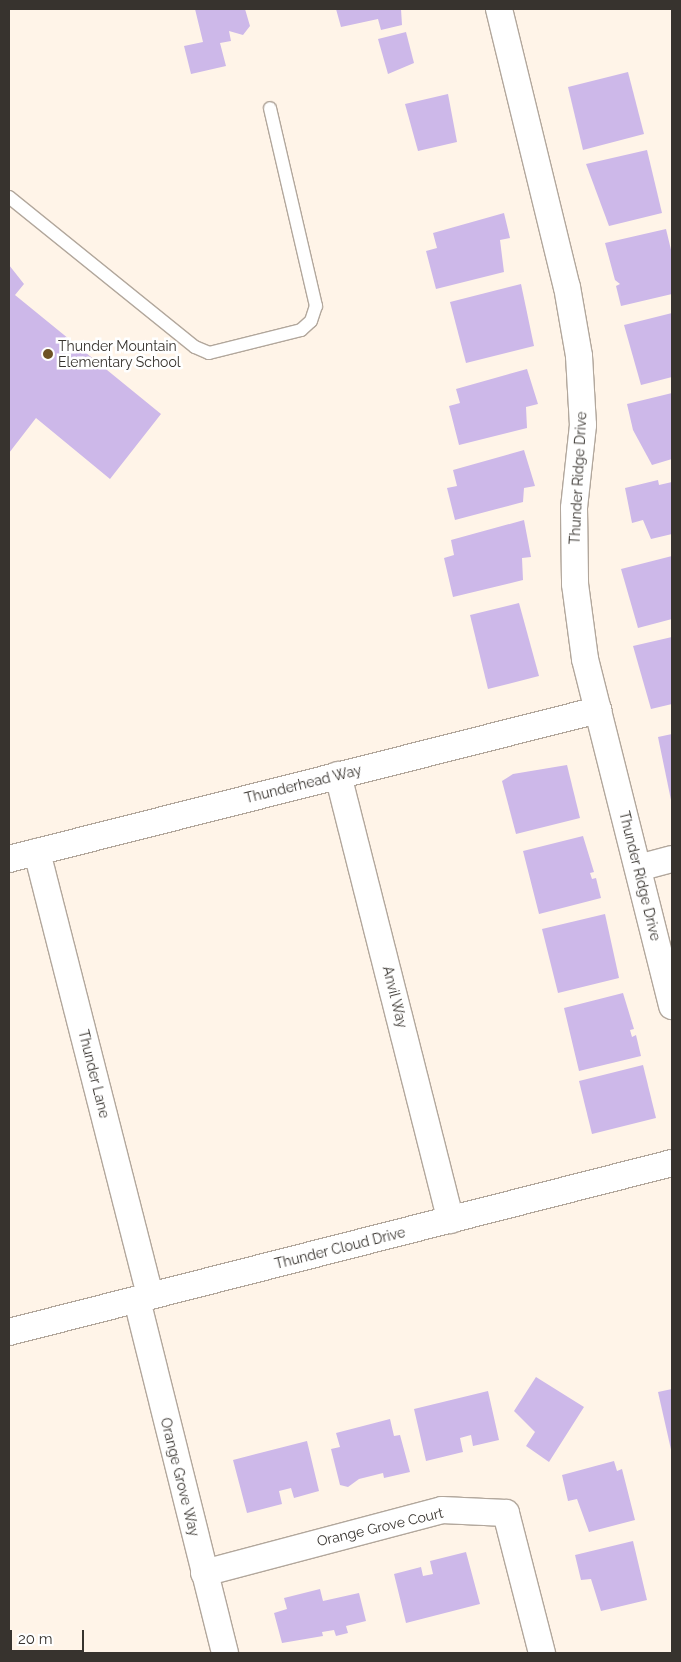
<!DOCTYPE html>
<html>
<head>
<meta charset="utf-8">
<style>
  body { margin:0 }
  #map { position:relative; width:681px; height:1662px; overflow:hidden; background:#fff4e8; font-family:Raleway,sans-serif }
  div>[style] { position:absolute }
  .building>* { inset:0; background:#cdb8e9 }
  .roads { filter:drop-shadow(1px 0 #b2a79c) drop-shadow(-1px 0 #b2a79c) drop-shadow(0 1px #b2a79c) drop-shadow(0 -1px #b2a79c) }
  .lane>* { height:12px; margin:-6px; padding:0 6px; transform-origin:6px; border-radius:6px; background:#fff }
  .street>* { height:26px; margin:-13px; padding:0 13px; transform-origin:13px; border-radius:13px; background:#fff }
  .dots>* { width:14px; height:14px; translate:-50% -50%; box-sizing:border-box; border:2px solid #fff; border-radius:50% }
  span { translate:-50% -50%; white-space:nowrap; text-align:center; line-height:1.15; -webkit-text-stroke:5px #fff; paint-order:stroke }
  .poi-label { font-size:14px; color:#37332e }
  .left { translate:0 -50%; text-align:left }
  .street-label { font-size:14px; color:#37332e }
  .frame { position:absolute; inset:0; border:10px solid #37332e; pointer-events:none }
  .scale { position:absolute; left:10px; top:1630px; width:74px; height:22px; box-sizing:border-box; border:2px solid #37332e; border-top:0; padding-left:6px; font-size:15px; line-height:18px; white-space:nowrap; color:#37332e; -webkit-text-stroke:4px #fff; paint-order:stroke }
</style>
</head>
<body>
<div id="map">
  <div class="building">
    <i style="clip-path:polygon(195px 9px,245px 9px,250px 26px,243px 35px,229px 31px,231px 41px,220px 43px,226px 66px,191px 74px,184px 46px,203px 42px)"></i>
    <i style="clip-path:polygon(336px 9px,401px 9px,402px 25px,381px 30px,378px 19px,341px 27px)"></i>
    <i style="clip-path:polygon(406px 32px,414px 63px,388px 74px,378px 39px)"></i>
    <i style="clip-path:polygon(628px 72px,644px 134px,583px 150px,568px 87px)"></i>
    <i style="clip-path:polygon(448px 94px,457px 142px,418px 151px,405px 104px)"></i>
    <i style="clip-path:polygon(647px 150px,662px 213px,609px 226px,586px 164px)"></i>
    <i style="clip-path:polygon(504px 213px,510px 238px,500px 240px,504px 272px,436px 289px,426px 251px,437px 248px,433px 233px)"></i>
    <i style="clip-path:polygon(666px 229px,672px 254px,672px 294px,621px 306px,616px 286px,620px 284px,615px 280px,605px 243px)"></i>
    <i style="clip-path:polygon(9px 265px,24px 284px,15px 295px,161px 414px,110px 479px,36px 418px,9px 453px)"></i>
    <i style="clip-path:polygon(521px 284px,534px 346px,466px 363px,450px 302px)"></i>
    <i style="clip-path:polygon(672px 313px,672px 377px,641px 385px,624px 325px)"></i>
    <i style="clip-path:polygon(527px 369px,538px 404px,526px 407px,527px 428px,459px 445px,449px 406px,460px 403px,456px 389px)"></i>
    <i style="clip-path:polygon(672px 393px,672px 459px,652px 465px,633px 430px,627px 404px)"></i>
    <i style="clip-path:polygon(524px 450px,535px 486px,524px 488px,523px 502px,455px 520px,447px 488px,457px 486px,453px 470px)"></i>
    <i style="clip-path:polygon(658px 480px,659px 485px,672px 482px,672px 534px,651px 539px,643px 520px,632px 523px,625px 488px)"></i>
    <i style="clip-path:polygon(524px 520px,531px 557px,522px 558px,523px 580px,453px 597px,444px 558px,454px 555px,451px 540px)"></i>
    <i style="clip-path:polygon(672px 556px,672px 619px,638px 628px,621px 569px)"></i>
    <i style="clip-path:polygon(519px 603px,539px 676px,488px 689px,470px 615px)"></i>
    <i style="clip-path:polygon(672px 637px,672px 704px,651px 709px,633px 646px)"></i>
    <i style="clip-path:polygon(672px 734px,672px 799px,671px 800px,658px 737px)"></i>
    <i style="clip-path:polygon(567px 765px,580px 818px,516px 834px,502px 781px,513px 774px)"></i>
    <i style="clip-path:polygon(583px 836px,594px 872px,590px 873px,592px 879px,596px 878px,601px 898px,539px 914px,523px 851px)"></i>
    <i style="clip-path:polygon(605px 914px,619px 978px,558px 993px,542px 929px)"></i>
    <i style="clip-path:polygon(623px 993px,634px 1029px,630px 1030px,632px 1037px,636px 1035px,641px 1056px,579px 1071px,564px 1008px)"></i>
    <i style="clip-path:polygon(643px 1065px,656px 1118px,592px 1134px,579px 1081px)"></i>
    <i style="clip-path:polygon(536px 1377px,584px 1407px,549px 1462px,526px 1446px,535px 1432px,514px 1411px)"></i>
    <i style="clip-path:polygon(672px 1389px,672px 1454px,658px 1392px)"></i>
    <i style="clip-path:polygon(488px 1391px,499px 1440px,473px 1446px,471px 1435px,460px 1438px,463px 1452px,426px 1461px,414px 1409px)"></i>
    <i style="clip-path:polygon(390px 1419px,394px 1436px,400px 1435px,410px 1472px,384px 1478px,383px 1473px,359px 1479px,348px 1487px,340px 1485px,331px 1449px,340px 1447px,336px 1433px)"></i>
    <i style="clip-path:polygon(307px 1441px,319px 1491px,294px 1498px,291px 1488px,279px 1491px,282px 1504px,247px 1513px,233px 1460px)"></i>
    <i style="clip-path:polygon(614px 1461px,617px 1471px,622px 1469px,635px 1520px,589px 1532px,577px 1499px,568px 1501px,562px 1475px)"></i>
    <i style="clip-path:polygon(633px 1541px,647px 1600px,601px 1611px,591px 1579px,581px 1580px,575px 1555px)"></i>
    <i style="clip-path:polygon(466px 1552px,480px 1604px,406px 1623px,394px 1574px,421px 1567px,423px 1576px,433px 1574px,430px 1561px)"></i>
    <i style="clip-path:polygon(320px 1589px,323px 1601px,359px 1593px,366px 1621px,346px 1626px,348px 1633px,336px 1636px,334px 1630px,322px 1632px,323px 1636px,282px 1643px,274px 1613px,287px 1609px,284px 1598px)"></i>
  </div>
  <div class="roads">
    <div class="lane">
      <i style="left:9px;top:197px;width:239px;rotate:38.9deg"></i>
      <i style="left:195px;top:347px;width:15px;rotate:23deg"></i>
      <i style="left:209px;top:353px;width:95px;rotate:-14deg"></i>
      <i style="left:301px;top:330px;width:13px;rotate:-42deg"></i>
      <i style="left:311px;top:321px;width:16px;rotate:-72deg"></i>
      <i style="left:316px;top:306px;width:203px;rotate:-103.1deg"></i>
    </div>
    <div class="street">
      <i style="left:499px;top:9px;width:286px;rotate:76.3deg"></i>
      <i style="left:567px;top:287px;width:70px;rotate:80.1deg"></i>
      <i style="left:579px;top:356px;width:69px;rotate:86.7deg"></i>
      <i style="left:583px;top:425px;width:83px;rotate:96.2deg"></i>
      <i style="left:574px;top:508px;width:76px;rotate:89.2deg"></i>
      <i style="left:575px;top:584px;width:76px;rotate:82.4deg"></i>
      <i style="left:585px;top:659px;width:358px;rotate:75.9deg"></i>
      <i style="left:338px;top:775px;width:459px;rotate:75.8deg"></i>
      <i style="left:37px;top:852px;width:458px;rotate:75.7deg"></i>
      <i style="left:9px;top:859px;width:608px;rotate:-14.2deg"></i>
      <i style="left:638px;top:868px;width:35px;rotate:-15deg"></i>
      <i style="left:137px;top:1300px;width:364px;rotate:76deg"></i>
      <i style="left:9px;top:1332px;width:684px;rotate:-14.3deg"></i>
      <i style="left:204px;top:1573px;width:246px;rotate:-14.8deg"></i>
      <i style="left:442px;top:1510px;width:64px;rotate:2.7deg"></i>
      <i style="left:506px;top:1513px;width:145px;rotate:75.6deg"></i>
    </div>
  </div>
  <div class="dots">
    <i style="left:48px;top:354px;background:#6d5224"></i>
  </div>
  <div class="poi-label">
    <span class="left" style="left:58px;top:354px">Thunder Mountain<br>Elementary School</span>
  </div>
  <div class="street-label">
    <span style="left:578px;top:478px;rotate:-87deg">Thunder Ridge Drive</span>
    <span style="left:303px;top:784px;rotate:-14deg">Thunderhead Way</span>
    <span style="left:640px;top:876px;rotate:76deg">Thunder Ridge Drive</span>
    <span style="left:395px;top:997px;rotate:76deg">Anvil Way</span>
    <span style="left:94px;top:1074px;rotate:76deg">Thunder Lane</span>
    <span style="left:340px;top:1248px;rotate:-14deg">Thunder Cloud Drive</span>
    <span style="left:180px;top:1477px;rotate:76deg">Orange Grove Way</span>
    <span style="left:380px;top:1527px;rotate:-13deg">Orange Grove Court</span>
  </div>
  <div class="frame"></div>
  <div class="scale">20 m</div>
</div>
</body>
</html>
